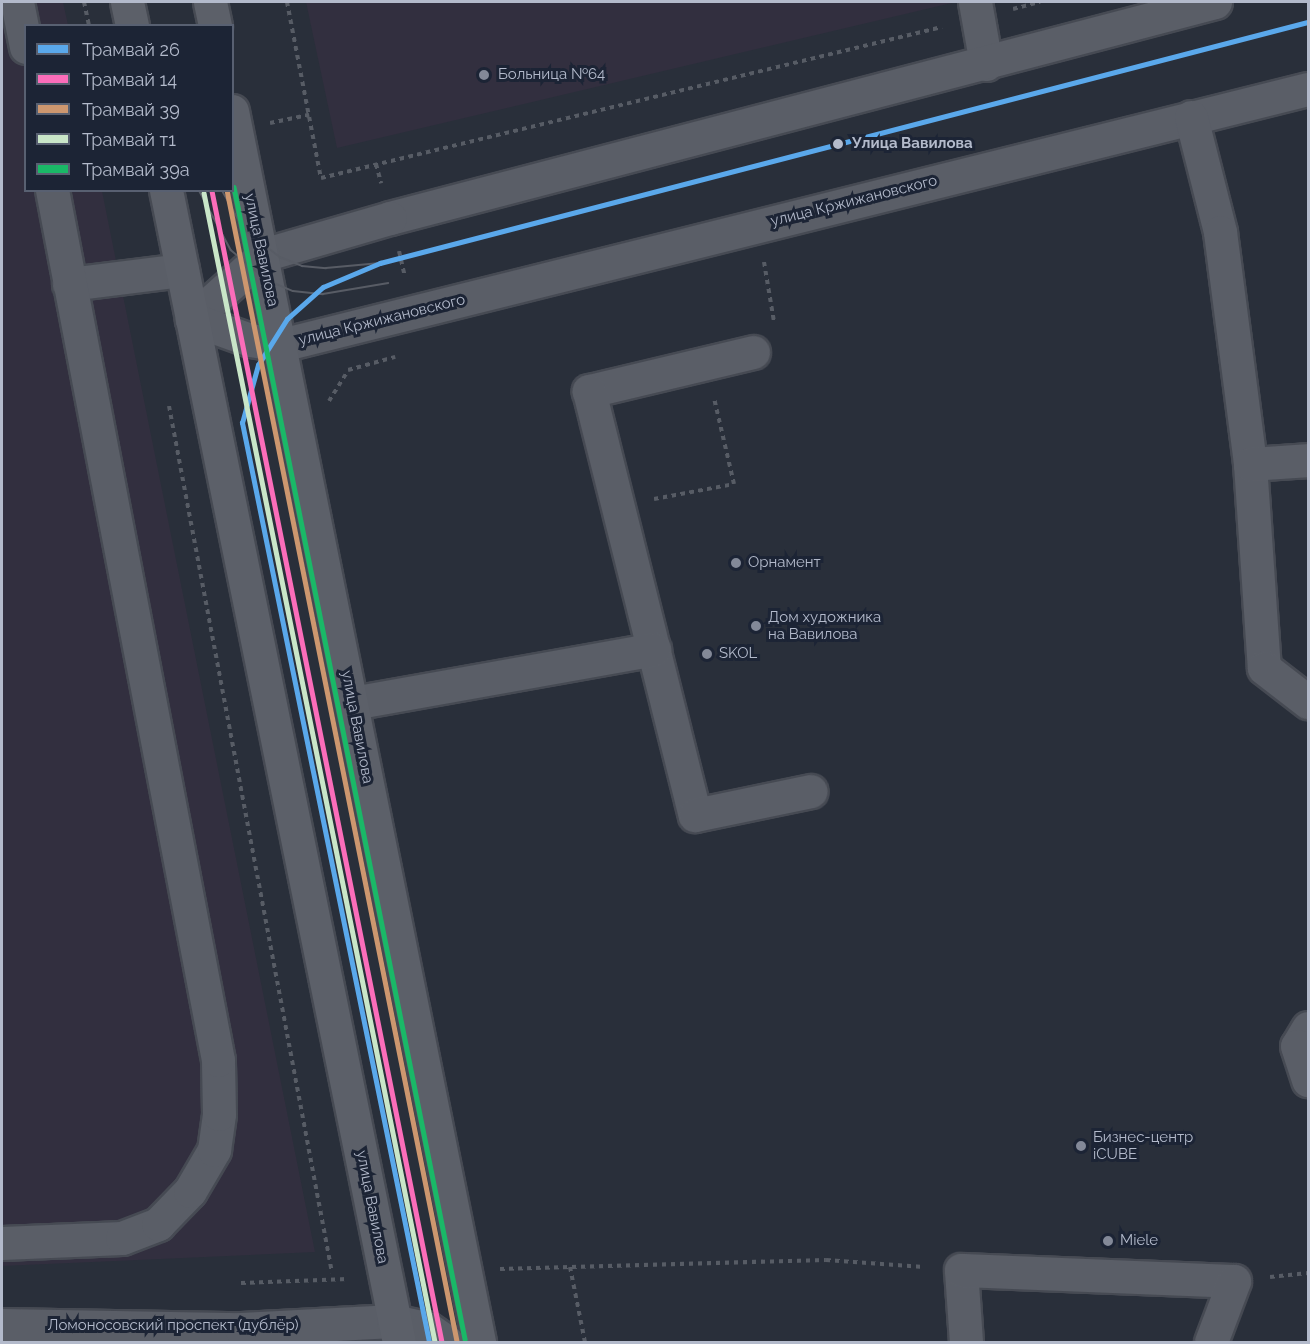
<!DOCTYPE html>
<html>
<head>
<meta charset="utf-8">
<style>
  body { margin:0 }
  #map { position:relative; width:1310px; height:1344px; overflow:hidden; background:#292f3a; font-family:Raleway,sans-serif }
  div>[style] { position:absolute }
  .medical>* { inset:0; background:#322f3f }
  .path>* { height:4px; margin-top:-2px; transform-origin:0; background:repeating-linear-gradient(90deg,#575c65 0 4.5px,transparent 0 9px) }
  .roads { filter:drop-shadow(2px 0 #464a53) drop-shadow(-2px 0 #464a53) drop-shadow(0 2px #464a53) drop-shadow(0 -2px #464a53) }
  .minor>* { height:33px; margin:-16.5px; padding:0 16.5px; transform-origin:16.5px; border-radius:16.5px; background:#5a5e67 }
  .major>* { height:33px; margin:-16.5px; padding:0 16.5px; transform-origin:16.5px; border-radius:16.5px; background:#5c6069 }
  .tram>* { height:1.5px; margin:-0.75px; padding:0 0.75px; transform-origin:0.75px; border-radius:0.75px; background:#585c65 }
  .tram-1>* { height:4.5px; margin:-2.25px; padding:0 2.25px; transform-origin:2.25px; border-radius:2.25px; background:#5aa8eb }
  .tram-2>* { height:4.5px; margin:-2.25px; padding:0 2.25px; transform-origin:2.25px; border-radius:2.25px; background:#fb6dba }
  .tram-3>* { height:4.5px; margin:-2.25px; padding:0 2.25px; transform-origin:2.25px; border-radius:2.25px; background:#cd976f }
  .tram-4>* { height:4.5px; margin:-2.25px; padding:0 2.25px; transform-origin:2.25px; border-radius:2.25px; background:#c9e6c8 }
  .tram-5>* { height:4.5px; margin:-2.25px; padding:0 2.25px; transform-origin:2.25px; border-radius:2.25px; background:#1ab867 }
  .dots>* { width:16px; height:16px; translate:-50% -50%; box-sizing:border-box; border:3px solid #1c2435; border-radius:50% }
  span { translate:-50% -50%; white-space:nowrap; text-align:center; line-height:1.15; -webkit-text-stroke:6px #1c2435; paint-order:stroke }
  .poi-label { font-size:15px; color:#b3bacb }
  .left { translate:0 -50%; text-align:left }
  .stop-label { font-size:15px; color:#b3bacb; font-weight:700 }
  .street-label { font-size:15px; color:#b3bacb }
  .frame { position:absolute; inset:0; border:3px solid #b3bacb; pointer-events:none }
  .legend { position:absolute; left:24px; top:24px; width:210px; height:168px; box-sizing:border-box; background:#1c2435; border:2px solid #586071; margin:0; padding:8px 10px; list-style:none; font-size:18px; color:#b3bacb }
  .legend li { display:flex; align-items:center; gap:12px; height:30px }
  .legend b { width:30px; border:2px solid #586071 }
</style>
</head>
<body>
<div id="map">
  <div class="medical">
    <i style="clip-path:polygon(2px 2px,63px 2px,68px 25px,26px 26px,26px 190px,102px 191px,315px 1252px,2px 1266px)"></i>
    <i style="clip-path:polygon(306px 2px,956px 2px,337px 148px)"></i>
  </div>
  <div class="path">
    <i style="left:84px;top:2px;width:25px;rotate:78deg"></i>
    <i style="left:287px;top:2px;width:179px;rotate:79.1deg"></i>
    <i style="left:321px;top:178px;width:639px;rotate:-13.67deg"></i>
    <i style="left:1013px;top:9px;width:28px;rotate:-15deg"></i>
    <i style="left:270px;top:123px;width:40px;rotate:-12deg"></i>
    <i style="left:376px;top:164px;width:20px;rotate:75deg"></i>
    <i style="left:399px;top:251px;width:26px;rotate:77deg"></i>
    <i style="left:764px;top:262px;width:61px;rotate:80.5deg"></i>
    <i style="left:329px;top:401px;width:36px;rotate:-58deg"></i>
    <i style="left:348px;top:370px;width:49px;rotate:-15.5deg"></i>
    <i style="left:169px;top:406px;width:882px;rotate:79.35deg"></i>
    <i style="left:654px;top:499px;width:81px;rotate:-10.6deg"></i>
    <i style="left:734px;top:484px;width:88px;rotate:-103.1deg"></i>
    <i style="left:570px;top:1267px;width:76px;rotate:78.7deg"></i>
    <i style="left:500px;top:1269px;width:326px;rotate:-1.6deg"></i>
    <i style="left:826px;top:1260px;width:98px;rotate:4.1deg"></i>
    <i style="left:1270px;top:1277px;width:38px;rotate:-6deg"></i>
    <i style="left:241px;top:1283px;width:107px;rotate:-2.1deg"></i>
  </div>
  <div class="roads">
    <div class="minor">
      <i style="left:17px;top:2px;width:46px;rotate:78.7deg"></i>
      <i style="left:975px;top:2px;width:63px;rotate:79.9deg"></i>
      <i style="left:1215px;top:2px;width:853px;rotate:165.33deg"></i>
      <i style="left:390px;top:218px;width:132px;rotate:163.8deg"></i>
      <i style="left:263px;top:255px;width:96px;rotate:138deg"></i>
      <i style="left:192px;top:319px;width:62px;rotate:19.9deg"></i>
      <i style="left:250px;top:340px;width:31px;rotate:9deg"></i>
      <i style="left:281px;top:345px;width:1058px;rotate:-14deg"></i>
      <i style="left:1191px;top:117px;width:119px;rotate:75.8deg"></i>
      <i style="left:1220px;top:232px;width:234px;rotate:82.6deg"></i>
      <i style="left:1250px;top:464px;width:204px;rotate:86.1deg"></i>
      <i style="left:1264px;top:668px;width:56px;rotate:37.7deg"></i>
      <i style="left:69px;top:284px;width:114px;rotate:-7.1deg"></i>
      <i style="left:753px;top:352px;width:169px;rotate:166.6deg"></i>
      <i style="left:589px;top:391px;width:437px;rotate:76deg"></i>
      <i style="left:695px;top:815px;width:118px;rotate:-11.7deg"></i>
      <i style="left:1250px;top:464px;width:58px;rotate:-3.9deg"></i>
      <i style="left:352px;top:703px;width:307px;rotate:-10.1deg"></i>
      <i style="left:1308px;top:1028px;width:21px;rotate:121deg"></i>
      <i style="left:1297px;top:1046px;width:36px;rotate:72deg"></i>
      <i style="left:2px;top:1243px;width:120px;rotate:-2.4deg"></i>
      <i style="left:122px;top:1238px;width:39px;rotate:-21deg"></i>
      <i style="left:158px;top:1224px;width:46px;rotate:-45.9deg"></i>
      <i style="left:190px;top:1191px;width:48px;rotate:-59.7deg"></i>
      <i style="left:214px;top:1150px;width:36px;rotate:-82deg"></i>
      <i style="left:219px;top:1114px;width:54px;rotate:-91.1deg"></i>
      <i style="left:218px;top:1060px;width:886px;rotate:-100.8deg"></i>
      <i style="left:2px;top:1325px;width:239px;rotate:1deg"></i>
      <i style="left:241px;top:1329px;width:152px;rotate:-3deg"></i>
      <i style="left:393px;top:1321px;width:35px;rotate:12deg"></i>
      <i style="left:427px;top:1328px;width:24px;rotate:35deg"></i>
      <i style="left:966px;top:1342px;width:72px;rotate:-94deg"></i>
      <i style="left:961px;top:1270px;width:273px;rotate:2.3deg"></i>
      <i style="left:1234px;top:1281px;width:65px;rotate:110.7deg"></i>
    </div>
    <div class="major">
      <i style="left:127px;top:2px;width:25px;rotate:78deg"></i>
      <i style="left:210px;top:2px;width:25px;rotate:78deg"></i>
      <i style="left:232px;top:111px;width:1256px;rotate:78.65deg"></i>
      <i style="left:166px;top:190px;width:1175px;rotate:78.57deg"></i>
    </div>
  </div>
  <div class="tram">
    <i style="left:199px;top:190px;width:68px;rotate:61.9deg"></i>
    <i style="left:231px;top:250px;width:47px;rotate:39.8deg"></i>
    <i style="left:267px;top:280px;width:28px;rotate:23deg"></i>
    <i style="left:293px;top:291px;width:30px;rotate:6deg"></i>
    <i style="left:323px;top:294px;width:66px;rotate:-9.6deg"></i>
    <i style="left:222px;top:190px;width:45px;rotate:60.6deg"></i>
    <i style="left:244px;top:229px;width:46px;rotate:37.9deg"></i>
    <i style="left:280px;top:257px;width:24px;rotate:22deg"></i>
    <i style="left:302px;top:266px;width:24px;rotate:5deg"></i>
    <i style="left:326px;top:268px;width:54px;rotate:-5.3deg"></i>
  </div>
  <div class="tram-1">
    <i style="left:429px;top:1342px;width:938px;rotate:-101.5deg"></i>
    <i style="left:242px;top:423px;width:60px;rotate:-74.6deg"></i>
    <i style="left:258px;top:365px;width:54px;rotate:-57.8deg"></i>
    <i style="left:287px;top:319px;width:48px;rotate:-41.6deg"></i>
    <i style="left:323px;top:287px;width:62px;rotate:-22.8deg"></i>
    <i style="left:380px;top:263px;width:959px;rotate:-14.56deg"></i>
  </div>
  <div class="tram-2">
    <i style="left:212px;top:191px;width:1174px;rotate:78.7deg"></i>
  </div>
  <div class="tram-3">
    <i style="left:227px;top:190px;width:1174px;rotate:78.7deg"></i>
  </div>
  <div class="tram-4">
    <i style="left:204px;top:193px;width:1172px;rotate:78.63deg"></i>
  </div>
  <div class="tram-5">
    <i style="left:234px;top:187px;width:1175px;rotate:78.66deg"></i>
  </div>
  <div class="dots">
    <i style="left:484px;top:75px;background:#838998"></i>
    <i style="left:838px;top:144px;background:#b3bacb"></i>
    <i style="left:736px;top:563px;background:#838998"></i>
    <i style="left:756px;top:626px;background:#838998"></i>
    <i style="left:707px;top:654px;background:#838998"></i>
    <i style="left:1081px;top:1146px;background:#838998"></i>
    <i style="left:1108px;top:1241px;background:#838998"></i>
  </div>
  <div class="poi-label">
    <span class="left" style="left:498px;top:75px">Больница №64</span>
    <span class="left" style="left:748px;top:563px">Орнамент</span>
    <span class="left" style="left:768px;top:626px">Дом художника<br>на Вавилова</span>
    <span class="left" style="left:719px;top:654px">SKOL</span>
    <span class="left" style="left:1093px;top:1146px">Бизнес-центр<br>iCUBE</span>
    <span class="left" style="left:1120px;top:1241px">Miele</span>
  </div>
  <div class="stop-label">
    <span class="left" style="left:852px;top:144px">Улица Вавилова</span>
  </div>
  <div class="street-label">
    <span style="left:854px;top:201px;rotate:-14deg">улица Кржижановского</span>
    <span style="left:261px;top:250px;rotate:78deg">улица Вавилова</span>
    <span style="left:382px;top:320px;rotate:-14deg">улица Кржижановского</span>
    <span style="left:357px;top:727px;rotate:79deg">улица Вавилова</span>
    <span style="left:372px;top:1207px;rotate:79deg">улица Вавилова</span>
    <span style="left:173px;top:1326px">Ломоносовский проспект (дублёр)</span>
  </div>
  <div class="frame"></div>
  <ul class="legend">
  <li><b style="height:8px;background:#5aa8eb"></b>Трамвай 26</li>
  <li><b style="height:8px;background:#fb6dba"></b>Трамвай 14</li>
  <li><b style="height:8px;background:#cd976f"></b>Трамвай 39</li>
  <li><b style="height:8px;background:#c9e6c8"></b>Трамвай т1</li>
  <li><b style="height:8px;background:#1ab867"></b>Трамвай 39а</li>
  </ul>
</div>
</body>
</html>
